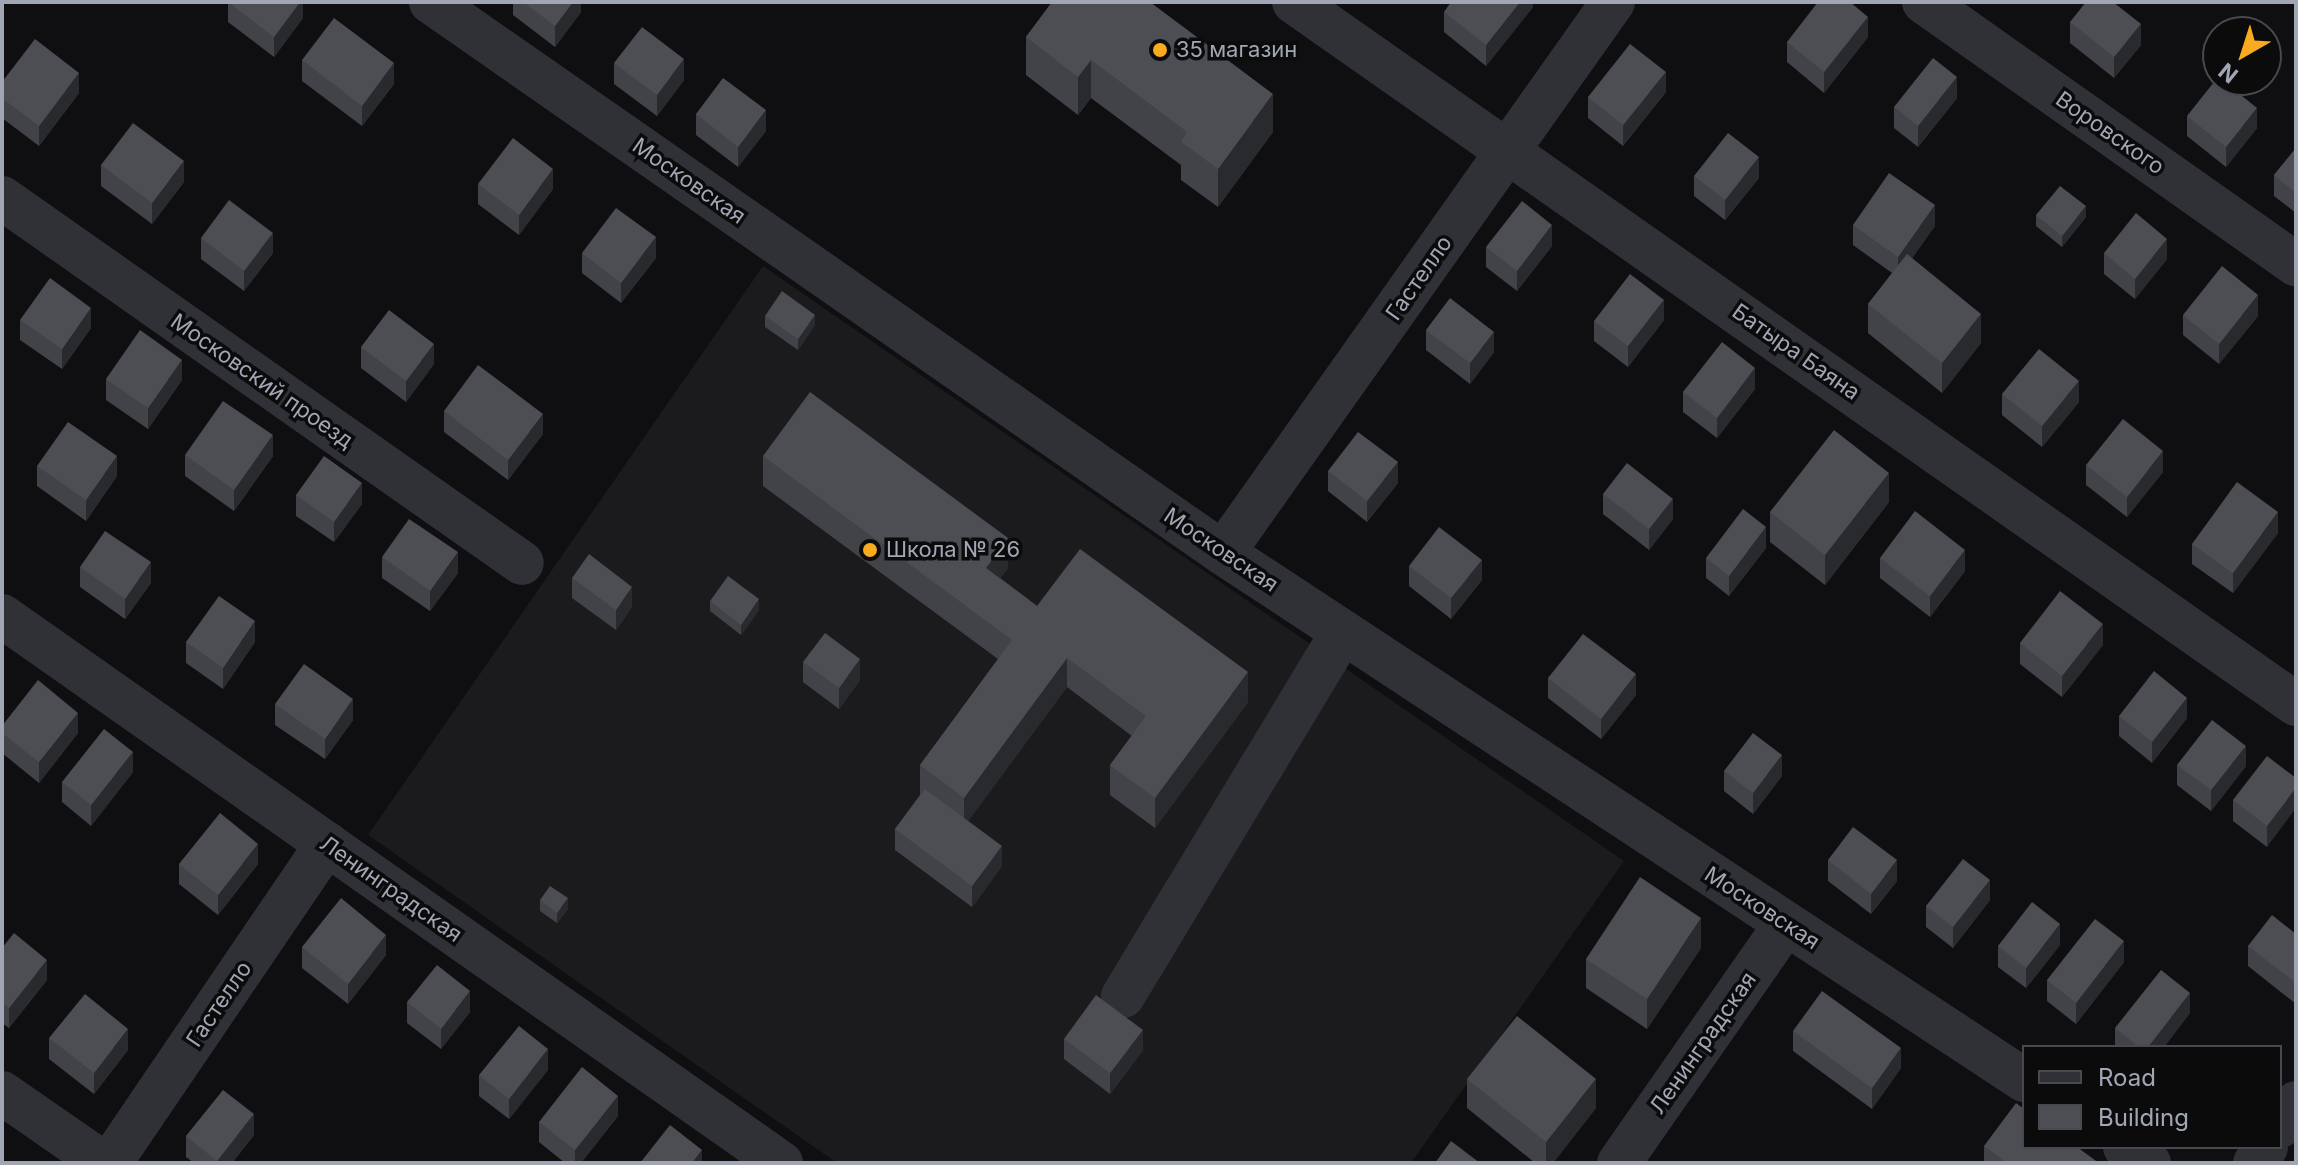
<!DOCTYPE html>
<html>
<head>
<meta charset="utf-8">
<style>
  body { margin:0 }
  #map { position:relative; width:2298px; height:1165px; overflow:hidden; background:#0f0f11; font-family:Inter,sans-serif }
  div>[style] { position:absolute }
  .built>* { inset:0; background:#1b1b1e }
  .minor>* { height:44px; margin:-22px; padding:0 22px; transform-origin:22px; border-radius:22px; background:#303136 }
  .wall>* { inset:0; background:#424349 }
  .shaded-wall>* { inset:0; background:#292a2e }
  .building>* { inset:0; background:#4c4e54 }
  .dots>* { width:22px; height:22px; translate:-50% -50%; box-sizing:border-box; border:4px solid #0b0b0c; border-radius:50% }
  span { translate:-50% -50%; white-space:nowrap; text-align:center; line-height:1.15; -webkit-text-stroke:7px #0b0b0c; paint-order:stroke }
  .poi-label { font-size:22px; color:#a0a6b3 }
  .left { translate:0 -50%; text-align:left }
  .street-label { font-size:22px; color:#a0a6b3 }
  .frame { position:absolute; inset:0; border:4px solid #a0a6b3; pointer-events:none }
  .legend { position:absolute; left:2022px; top:1045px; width:260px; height:104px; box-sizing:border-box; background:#0b0b0c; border:2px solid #47494f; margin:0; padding:10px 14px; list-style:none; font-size:24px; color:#a0a6b3 }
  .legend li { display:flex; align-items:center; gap:16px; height:40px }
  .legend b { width:40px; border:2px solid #47494f }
  .north { position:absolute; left:2202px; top:16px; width:80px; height:80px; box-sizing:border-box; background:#0b0b0c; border:2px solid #47494f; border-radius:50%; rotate:219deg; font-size:22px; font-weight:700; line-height:32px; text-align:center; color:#a0a6b3 }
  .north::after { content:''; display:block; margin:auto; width:28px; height:36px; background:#f9aa1f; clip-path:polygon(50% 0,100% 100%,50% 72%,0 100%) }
</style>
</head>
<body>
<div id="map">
  <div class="built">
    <i style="clip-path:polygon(763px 266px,1624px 861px,1411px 1163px,837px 1163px,368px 835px)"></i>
  </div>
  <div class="minor">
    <i style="left:431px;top:2px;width:965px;rotate:34.83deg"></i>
    <i style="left:1223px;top:553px;width:959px;rotate:33.34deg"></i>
    <i style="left:1294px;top:2px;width:1223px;rotate:35.02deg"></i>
    <i style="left:1924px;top:2px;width:455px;rotate:35.2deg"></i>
    <i style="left:2px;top:198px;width:635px;rotate:35.07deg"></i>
    <i style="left:1223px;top:553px;width:675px;rotate:-54.71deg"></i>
    <i style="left:2px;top:616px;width:952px;rotate:35.08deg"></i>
    <i style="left:1123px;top:996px;width:425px;rotate:-58.9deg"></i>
    <i style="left:2px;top:1093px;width:123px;rotate:34.7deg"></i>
    <i style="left:2280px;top:1126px;width:28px;rotate:-55deg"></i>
    <i style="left:2125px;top:1147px;width:29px;rotate:34deg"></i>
    <i style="left:110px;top:1163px;width:386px;rotate:-55.8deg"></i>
    <i style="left:1619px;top:1163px;width:292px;rotate:-55.1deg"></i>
    <i style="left:2255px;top:1163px;width:19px;rotate:-55deg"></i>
  </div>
  <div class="wall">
    <i style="clip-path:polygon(228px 2px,303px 2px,303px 18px,274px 57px,228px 22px)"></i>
    <i style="clip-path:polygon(513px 2px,581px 2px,581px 12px,555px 47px,513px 15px)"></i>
    <i style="clip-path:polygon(1052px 2px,1273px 132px,1218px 207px,1181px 180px,1181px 165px,1091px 98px,1078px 115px,1026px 75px,1026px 37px)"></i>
    <i style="clip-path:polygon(1533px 2px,1533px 7px,1486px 66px,1444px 32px,1444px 12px)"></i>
    <i style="clip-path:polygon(2070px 22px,2141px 45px,2114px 78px,2070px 43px)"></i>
    <i style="clip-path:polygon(1868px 37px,1824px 93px,1787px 62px,1787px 42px)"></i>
    <i style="clip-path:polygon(302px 60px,394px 84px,362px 126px,302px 81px)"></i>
    <i style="clip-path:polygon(614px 63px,684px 80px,657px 116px,614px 84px)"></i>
    <i style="clip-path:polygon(2px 82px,79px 93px,39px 146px,2px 118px)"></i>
    <i style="clip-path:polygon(1666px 92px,1623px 146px,1588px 118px,1588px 97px)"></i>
    <i style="clip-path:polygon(1957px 98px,1918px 147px,1894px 128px,1894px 107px)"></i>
    <i style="clip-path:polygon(696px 114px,766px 131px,738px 167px,696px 135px)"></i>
    <i style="clip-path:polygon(2187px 116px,2257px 128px,2226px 167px,2187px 136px)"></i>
    <i style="clip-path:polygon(2296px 148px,2296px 213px,2274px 196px,2274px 175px)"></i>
    <i style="clip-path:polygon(101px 165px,184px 182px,152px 224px,101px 186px)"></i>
    <i style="clip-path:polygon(1694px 176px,1759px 178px,1725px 220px,1694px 196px)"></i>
    <i style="clip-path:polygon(478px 184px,553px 189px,519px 235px,478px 204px)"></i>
    <i style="clip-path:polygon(2036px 215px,2086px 217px,2062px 247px,2036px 226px)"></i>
    <i style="clip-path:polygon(1853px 225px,1935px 226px,1912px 258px,1981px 343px,1942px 393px,1868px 333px,1868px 304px,1892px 273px,1853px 245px)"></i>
    <i style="clip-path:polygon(201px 238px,273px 253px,244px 291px,201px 259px)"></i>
    <i style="clip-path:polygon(1552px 246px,1517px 291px,1486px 267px,1486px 247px)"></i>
    <i style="clip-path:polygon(582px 253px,656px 258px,621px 303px,582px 273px)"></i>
    <i style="clip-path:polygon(2104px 253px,2167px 259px,2135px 299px,2104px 274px)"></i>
    <i style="clip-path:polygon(2183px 315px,2258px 316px,2219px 364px,2183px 335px)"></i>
    <i style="clip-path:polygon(765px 316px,815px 325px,798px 350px,765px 327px)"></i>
    <i style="clip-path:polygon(20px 320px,91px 328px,62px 369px,20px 340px)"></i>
    <i style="clip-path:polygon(1664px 320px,1628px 367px,1594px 341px,1594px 321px)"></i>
    <i style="clip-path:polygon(1426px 330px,1494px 352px,1470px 384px,1426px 350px)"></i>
    <i style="clip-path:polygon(361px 347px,434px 364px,406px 402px,361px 368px)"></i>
    <i style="clip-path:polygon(106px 379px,182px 380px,148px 429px,106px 400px)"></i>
    <i style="clip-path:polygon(1755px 389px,1717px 438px,1683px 412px,1683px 392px)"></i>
    <i style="clip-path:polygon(2002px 394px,2079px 402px,2042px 447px,2002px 415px)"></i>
    <i style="clip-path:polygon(444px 411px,543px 434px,508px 480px,444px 432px)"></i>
    <i style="clip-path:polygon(185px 455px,273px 456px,234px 511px,185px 476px)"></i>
    <i style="clip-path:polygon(763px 456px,1008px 568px,1000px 578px,1037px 606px,1248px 702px,1155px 828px,1110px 795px,1110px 765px,1132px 736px,1067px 687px,968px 821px,1002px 866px,972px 907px,895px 850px,895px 829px,920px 795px,920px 765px,998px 659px,763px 486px)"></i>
    <i style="clip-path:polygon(2086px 465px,2163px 472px,2127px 517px,2086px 485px)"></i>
    <i style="clip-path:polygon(37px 466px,117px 476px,86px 521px,37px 486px)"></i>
    <i style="clip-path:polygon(1328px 471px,1398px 483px,1367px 522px,1328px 491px)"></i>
    <i style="clip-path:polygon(1603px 494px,1673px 519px,1649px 550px,1603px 514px)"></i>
    <i style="clip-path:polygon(296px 495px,362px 504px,334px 542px,296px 516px)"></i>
    <i style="clip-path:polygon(1889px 502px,1825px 585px,1770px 542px,1770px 512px)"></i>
    <i style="clip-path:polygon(2278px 533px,2233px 593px,2192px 564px,2192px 544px)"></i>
    <i style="clip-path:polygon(1766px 548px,1729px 596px,1706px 578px,1706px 558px)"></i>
    <i style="clip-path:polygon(382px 557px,458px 573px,430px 611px,382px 578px)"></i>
    <i style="clip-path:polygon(1880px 558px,1965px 571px,1930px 617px,1880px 578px)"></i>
    <i style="clip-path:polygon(1409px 566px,1482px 580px,1451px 619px,1409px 586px)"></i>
    <i style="clip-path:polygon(80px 567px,151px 583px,125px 619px,80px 587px)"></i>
    <i style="clip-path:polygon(572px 578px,632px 607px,616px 630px,572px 598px)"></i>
    <i style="clip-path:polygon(710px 601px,759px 610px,741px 635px,710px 611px)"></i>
    <i style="clip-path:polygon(186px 642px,255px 642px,223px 689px,186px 663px)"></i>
    <i style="clip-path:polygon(2020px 643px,2103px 645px,2062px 697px,2020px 664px)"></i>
    <i style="clip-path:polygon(803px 662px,860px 680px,839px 709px,803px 682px)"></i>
    <i style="clip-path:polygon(1548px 678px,1636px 695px,1601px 739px,1548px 698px)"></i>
    <i style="clip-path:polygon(275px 704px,353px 720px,325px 759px,275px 725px)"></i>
    <i style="clip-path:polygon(2119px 716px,2187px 718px,2152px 763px,2119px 736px)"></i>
    <i style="clip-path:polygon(2px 726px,78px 733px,39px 783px,2px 753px)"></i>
    <i style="clip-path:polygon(2177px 765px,2246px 766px,2211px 811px,2177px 785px)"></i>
    <i style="clip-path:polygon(1724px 771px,1782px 776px,1753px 814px,1724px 791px)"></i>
    <i style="clip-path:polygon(133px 772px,91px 826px,62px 802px,62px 782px)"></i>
    <i style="clip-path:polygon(2296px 778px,2267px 847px,2233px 821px,2233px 800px)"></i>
    <i style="clip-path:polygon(1828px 860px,1897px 881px,1871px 914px,1828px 881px)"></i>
    <i style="clip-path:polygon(179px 864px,258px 864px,218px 915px,179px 884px)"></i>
    <i style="clip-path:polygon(540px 900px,568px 909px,557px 923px,540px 911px)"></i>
    <i style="clip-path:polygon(1990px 900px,1953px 948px,1926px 927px,1926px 906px)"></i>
    <i style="clip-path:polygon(2296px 934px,2296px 1004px,2248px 966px,2248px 946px)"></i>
    <i style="clip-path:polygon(2060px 945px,2026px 988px,1998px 967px,1998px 946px)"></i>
    <i style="clip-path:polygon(302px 947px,386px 955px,348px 1004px,302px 968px)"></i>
    <i style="clip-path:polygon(2px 948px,47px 980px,9px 1028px,2px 1023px)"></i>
    <i style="clip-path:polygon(1701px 948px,1647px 1029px,1586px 988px,1586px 959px)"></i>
    <i style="clip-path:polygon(2124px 962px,2076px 1024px,2047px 1001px,2047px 980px)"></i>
    <i style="clip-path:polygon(407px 1002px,470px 1012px,441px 1049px,407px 1023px)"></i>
    <i style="clip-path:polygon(2190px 1013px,2164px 1047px,2115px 1047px,2115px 1028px)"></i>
    <i style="clip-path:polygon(1793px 1031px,1901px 1068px,1872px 1109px,1793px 1051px)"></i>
    <i style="clip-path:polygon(49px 1038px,128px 1050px,94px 1094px,49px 1059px)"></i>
    <i style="clip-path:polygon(1064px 1039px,1143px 1050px,1110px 1094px,1064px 1059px)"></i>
    <i style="clip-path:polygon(548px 1070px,509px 1119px,479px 1096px,479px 1075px)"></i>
    <i style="clip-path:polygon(1467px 1079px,1596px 1108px,1553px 1163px,1535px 1163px,1467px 1108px)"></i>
    <i style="clip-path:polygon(618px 1116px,581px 1163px,565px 1163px,539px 1142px,539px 1122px)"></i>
    <i style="clip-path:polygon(254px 1135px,232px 1163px,194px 1163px,186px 1157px,186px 1136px)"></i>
    <i style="clip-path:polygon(1984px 1146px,2099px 1163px,1984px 1163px)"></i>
  </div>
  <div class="shaded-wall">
    <i style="clip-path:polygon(300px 2px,303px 2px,303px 18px,274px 57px,274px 37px)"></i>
    <i style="clip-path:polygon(573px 2px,581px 2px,581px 12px,555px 47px,555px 26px)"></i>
    <i style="clip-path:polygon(1520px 2px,1533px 2px,1533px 7px,1486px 66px,1486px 45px)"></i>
    <i style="clip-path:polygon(1868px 17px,1868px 37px,1824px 93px,1824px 72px)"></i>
    <i style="clip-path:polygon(2141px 24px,2141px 45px,2114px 78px,2114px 57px)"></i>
    <i style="clip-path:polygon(684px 59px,684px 80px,657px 116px,657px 95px)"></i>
    <i style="clip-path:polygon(1091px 60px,1091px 98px,1078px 115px,1078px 77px)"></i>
    <i style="clip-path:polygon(394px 63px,394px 84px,362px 126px,362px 106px)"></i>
    <i style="clip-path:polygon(1666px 72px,1666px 92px,1623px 146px,1623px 125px)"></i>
    <i style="clip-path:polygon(79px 73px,79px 93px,39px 146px,39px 126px)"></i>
    <i style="clip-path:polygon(1957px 77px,1957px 98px,1918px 147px,1918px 126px)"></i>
    <i style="clip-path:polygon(1273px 94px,1273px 132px,1218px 207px,1218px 169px)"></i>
    <i style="clip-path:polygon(2257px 108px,2257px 128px,2226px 167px,2226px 147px)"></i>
    <i style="clip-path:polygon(766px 110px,766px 131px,738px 167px,738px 147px)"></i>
    <i style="clip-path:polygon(1759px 157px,1759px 178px,1725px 220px,1725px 200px)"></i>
    <i style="clip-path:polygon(184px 161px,184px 182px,152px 224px,152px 203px)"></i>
    <i style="clip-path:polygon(553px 169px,553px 189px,519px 235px,519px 215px)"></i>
    <i style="clip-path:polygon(1935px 205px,1935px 226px,1898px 278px,1898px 257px)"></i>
    <i style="clip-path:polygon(2086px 206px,2086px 217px,2062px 247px,2062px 236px)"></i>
    <i style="clip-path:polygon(1552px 225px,1552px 246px,1517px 291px,1517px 271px)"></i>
    <i style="clip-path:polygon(273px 233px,273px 253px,244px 291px,244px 271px)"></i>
    <i style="clip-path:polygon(656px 237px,656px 258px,621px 303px,621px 283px)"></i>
    <i style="clip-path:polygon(2167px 239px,2167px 259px,2135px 299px,2135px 279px)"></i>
    <i style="clip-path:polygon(2258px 295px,2258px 316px,2219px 364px,2219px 344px)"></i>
    <i style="clip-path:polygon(1664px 300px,1664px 320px,1628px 367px,1628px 346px)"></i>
    <i style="clip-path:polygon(91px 308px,91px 328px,62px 369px,62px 349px)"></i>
    <i style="clip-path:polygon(1981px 314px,1981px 343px,1942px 393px,1942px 363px)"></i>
    <i style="clip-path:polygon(815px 315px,815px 325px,798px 350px,798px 339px)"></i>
    <i style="clip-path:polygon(1494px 332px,1494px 352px,1470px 384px,1470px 363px)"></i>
    <i style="clip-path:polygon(434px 344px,434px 364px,406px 402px,406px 381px)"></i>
    <i style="clip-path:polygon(182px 360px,182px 380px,148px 429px,148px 408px)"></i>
    <i style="clip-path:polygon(1755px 368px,1755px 389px,1717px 438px,1717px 418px)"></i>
    <i style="clip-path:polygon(2079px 381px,2079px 402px,2042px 447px,2042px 426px)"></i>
    <i style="clip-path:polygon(543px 414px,543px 434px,508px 480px,508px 460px)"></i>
    <i style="clip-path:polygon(273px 435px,273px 456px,234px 511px,234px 490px)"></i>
    <i style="clip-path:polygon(2163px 451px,2163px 472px,2127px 517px,2127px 497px)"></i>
    <i style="clip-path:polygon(117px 456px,117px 476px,86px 521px,86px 500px)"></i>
    <i style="clip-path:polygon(1398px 462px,1398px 483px,1367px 522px,1367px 501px)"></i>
    <i style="clip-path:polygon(1889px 473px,1889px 502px,1825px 585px,1825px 555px)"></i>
    <i style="clip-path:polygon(362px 483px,362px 504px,334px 542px,334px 522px)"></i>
    <i style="clip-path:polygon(1673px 499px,1673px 519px,1649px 550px,1649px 529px)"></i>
    <i style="clip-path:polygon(2278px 512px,2278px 533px,2233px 593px,2233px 573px)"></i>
    <i style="clip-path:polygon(1766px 527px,1766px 548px,1729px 596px,1729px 576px)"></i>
    <i style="clip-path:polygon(1008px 538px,1008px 568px,986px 598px,986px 568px)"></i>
    <i style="clip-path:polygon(1965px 550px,1965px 571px,1930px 617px,1930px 596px)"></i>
    <i style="clip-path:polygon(458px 552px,458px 573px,430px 611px,430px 591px)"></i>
    <i style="clip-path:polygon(1482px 560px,1482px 580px,1451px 619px,1451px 598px)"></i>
    <i style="clip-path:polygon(151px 562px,151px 583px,125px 619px,125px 599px)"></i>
    <i style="clip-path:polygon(632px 587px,632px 607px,616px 630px,616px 610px)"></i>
    <i style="clip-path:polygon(759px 599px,759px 610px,741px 635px,741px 625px)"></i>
    <i style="clip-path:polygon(255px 621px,255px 642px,223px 689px,223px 668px)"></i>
    <i style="clip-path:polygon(2103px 624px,2103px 645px,2062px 697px,2062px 676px)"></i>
    <i style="clip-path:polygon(1067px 658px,1067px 687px,964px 827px,964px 798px)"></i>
    <i style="clip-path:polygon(860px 659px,860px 680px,839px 709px,839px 688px)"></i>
    <i style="clip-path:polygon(1248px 672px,1248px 702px,1155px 828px,1155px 798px)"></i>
    <i style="clip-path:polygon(1636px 674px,1636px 695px,1601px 739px,1601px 719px)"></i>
    <i style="clip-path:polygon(2187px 698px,2187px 718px,2152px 763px,2152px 742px)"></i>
    <i style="clip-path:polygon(353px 699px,353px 720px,325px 759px,325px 739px)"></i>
    <i style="clip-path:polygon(78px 713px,78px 733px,39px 783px,39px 762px)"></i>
    <i style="clip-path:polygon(2246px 746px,2246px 766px,2211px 811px,2211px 790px)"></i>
    <i style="clip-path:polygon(133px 752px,133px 772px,91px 826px,91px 805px)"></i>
    <i style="clip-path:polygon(1782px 755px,1782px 776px,1753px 814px,1753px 793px)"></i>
    <i style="clip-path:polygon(2296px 788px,2296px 808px,2267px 847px,2267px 826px)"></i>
    <i style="clip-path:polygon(258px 844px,258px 864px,218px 915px,218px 895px)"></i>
    <i style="clip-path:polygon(1002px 846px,1002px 866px,972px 907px,972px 886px)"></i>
    <i style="clip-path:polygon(1897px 860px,1897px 881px,1871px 914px,1871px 894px)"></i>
    <i style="clip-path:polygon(1990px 880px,1990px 900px,1953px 948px,1953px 927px)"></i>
    <i style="clip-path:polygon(568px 898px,568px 909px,557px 923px,557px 913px)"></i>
    <i style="clip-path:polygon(1701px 918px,1701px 948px,1647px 1029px,1647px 999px)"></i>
    <i style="clip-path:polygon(2060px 924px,2060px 945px,2026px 988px,2026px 968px)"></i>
    <i style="clip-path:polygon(386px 935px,386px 955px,348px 1004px,348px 984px)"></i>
    <i style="clip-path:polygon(2124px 941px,2124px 962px,2076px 1024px,2076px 1003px)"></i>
    <i style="clip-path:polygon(47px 960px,47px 980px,9px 1028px,9px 1008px)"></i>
    <i style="clip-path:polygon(470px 991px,470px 1012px,441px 1049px,441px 1029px)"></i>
    <i style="clip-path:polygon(2190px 993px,2190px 1013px,2164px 1047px,2148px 1047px)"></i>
    <i style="clip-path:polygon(128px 1029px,128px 1050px,94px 1094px,94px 1073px)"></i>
    <i style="clip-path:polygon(1143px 1030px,1143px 1050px,1110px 1094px,1110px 1073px)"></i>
    <i style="clip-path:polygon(1901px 1048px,1901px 1068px,1872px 1109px,1872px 1088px)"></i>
    <i style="clip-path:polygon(548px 1049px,548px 1070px,509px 1119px,509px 1099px)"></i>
    <i style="clip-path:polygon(1596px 1079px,1596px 1108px,1553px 1163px,1546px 1163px,1546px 1142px)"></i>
    <i style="clip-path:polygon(618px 1096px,618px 1116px,581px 1163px,575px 1163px,575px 1150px)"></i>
    <i style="clip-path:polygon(254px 1114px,254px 1135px,232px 1163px,217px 1163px,217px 1161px)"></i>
    <i style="clip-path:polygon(702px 1150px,702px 1163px,692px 1163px)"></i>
  </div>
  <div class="building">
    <i style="clip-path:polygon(228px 2px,300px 2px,274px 37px)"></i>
    <i style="clip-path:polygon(523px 2px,573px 2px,555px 26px)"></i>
    <i style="clip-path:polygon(1052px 2px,1150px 2px,1273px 94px,1218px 169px,1181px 142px,1187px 132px,1091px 60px,1078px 77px,1026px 37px)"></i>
    <i style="clip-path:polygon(1451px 2px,1520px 2px,1486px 45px,1444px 12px)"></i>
    <i style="clip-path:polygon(1818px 2px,1850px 2px,1868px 17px,1824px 72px,1787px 42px)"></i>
    <i style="clip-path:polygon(2086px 2px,2113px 2px,2141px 24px,2114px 57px,2070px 22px)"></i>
    <i style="clip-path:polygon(334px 18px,394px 63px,362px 106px,302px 60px)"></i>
    <i style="clip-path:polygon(642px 27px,684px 59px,657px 95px,614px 63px)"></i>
    <i style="clip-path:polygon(35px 39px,79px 73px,39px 126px,2px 98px,2px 82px)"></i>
    <i style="clip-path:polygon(1630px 44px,1666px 72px,1623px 125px,1588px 97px)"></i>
    <i style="clip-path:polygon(1933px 58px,1957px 77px,1918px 126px,1894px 107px)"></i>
    <i style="clip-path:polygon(2218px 77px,2218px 80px,2222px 80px,2257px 108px,2226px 147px,2187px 116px)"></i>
    <i style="clip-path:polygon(723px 78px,766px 110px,738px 147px,696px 114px)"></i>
    <i style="clip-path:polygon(133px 123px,184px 161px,152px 203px,101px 165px)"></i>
    <i style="clip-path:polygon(1728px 133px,1759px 157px,1725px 200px,1694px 176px)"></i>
    <i style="clip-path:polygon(513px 138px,553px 169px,519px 215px,478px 184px)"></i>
    <i style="clip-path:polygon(2296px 148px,2296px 193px,2274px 175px)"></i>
    <i style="clip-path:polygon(1889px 173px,1935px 205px,1898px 257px,1853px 225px)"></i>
    <i style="clip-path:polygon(2060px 186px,2086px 206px,2062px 236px,2036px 215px)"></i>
    <i style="clip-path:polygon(229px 200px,273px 233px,244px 271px,201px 238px)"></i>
    <i style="clip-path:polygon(1522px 201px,1552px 225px,1517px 271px,1486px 247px)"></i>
    <i style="clip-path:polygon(616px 208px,656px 237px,621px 283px,582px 253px)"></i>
    <i style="clip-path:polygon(2136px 213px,2167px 239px,2135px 279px,2104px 253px)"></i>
    <i style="clip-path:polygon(1907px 254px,1981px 314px,1942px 363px,1868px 304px)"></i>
    <i style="clip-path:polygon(2222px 266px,2258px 295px,2219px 344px,2183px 315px)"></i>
    <i style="clip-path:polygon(1630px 274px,1664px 300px,1628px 346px,1594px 321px)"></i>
    <i style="clip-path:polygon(50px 278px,91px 308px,62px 349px,20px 320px)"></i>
    <i style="clip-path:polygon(782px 291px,815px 315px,798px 339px,765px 316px)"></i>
    <i style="clip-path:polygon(1450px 298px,1494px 332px,1470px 363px,1426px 330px)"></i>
    <i style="clip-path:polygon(389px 310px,434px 344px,406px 381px,361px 347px)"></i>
    <i style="clip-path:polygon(140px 330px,182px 360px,148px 408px,106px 379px)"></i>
    <i style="clip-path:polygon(1722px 342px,1755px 368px,1717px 418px,1683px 392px)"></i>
    <i style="clip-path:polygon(2039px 349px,2079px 381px,2042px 426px,2002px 394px)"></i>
    <i style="clip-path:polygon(478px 365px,543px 414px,508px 460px,444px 411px)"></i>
    <i style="clip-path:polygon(810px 392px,1008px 538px,986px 568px,1037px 606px,1080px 549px,1248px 672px,1155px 798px,1110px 765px,1146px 716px,1067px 658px,964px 798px,920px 765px,1012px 640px,763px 456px)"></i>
    <i style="clip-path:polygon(223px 401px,273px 435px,234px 490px,185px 455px)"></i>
    <i style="clip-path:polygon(2123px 419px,2163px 451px,2127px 497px,2086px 465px)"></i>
    <i style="clip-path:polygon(68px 422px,117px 456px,86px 500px,37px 466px)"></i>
    <i style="clip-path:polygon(1834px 430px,1889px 473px,1825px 555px,1770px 512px)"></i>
    <i style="clip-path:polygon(1358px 432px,1398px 462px,1367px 501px,1328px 471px)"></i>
    <i style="clip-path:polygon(324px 456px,362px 483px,334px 522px,296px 495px)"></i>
    <i style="clip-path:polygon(1627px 463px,1673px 499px,1649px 529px,1603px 494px)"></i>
    <i style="clip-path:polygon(2237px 482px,2278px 512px,2233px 573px,2192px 544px)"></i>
    <i style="clip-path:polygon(1743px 509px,1766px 527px,1729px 576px,1706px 558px)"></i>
    <i style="clip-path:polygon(1915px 511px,1965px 550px,1930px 596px,1880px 558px)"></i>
    <i style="clip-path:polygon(409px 519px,458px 552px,430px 591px,382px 557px)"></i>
    <i style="clip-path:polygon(1439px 527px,1482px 560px,1451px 598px,1409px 566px)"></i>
    <i style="clip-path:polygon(105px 531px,151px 562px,125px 599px,80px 567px)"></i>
    <i style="clip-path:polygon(589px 554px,632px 587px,616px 610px,572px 578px)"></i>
    <i style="clip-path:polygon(728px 576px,759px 599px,741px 625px,710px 601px)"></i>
    <i style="clip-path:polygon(2060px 591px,2103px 624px,2062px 676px,2020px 643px)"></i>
    <i style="clip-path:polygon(219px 596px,255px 621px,223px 668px,186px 642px)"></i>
    <i style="clip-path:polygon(825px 633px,860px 659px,839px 688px,803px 662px)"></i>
    <i style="clip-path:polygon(1583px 634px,1636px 674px,1601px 719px,1548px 678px)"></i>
    <i style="clip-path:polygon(304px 664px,353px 699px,325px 739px,275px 704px)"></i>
    <i style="clip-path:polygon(2154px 671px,2187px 698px,2152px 742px,2119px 716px)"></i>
    <i style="clip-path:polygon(38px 680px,78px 713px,39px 762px,2px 733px,2px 726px)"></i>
    <i style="clip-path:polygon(2212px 720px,2246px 746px,2211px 790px,2177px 765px)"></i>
    <i style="clip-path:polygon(104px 729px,133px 752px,91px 805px,62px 782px)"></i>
    <i style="clip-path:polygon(1753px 733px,1782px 755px,1753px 793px,1724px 771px)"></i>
    <i style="clip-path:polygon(2267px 756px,2296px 778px,2296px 788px,2267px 826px,2233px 800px)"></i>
    <i style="clip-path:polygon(925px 789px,1002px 846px,972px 886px,895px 829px)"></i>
    <i style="clip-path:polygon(220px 813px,258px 844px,218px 895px,179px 864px)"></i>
    <i style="clip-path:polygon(1853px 827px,1897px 860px,1871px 894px,1828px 860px)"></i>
    <i style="clip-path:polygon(1963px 859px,1990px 880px,1953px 927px,1926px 906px)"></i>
    <i style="clip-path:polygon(1640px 877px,1701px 918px,1647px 999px,1586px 959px)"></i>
    <i style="clip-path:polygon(550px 886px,568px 898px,557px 913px,540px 900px)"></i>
    <i style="clip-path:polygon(341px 898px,386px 935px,348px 984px,302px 947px)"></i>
    <i style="clip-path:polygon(2032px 902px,2060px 924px,2026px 968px,1998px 946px)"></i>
    <i style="clip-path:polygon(2272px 915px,2296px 934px,2296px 983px,2248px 946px)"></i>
    <i style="clip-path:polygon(2095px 919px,2124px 941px,2076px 1003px,2047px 980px)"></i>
    <i style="clip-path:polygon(14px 933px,47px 960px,9px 1008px,2px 1002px,2px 948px)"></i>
    <i style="clip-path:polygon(437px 965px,470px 991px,441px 1029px,407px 1002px)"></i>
    <i style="clip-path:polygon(2161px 970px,2190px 993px,2148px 1047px,2139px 1047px,2115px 1028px)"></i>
    <i style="clip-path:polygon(1822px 991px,1901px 1048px,1872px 1088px,1793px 1031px)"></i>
    <i style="clip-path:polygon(85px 994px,128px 1029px,94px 1073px,49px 1038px)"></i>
    <i style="clip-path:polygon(1096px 995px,1143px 1030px,1110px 1073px,1064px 1039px)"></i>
    <i style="clip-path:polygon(1517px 1016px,1596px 1079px,1546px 1142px,1467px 1079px)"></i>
    <i style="clip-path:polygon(519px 1026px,548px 1049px,509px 1099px,479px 1075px)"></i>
    <i style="clip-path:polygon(582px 1067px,618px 1096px,575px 1150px,539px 1122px)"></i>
    <i style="clip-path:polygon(223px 1090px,254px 1114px,217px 1161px,186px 1136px)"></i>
    <i style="clip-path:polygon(2016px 1103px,2024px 1109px,2024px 1147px,2077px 1147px,2099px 1163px,2007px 1163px,1984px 1146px)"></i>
    <i style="clip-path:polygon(670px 1125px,702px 1150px,692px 1163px,640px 1163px)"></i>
    <i style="clip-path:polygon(1451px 1141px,1480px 1163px,1435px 1163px)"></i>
  </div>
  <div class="dots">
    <i style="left:1160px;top:50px;background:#f9aa1f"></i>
    <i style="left:870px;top:550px;background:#f9aa1f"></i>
  </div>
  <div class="poi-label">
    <span class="left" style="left:1176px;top:50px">35 магазин</span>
    <span class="left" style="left:886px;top:550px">Школа № 26</span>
  </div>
  <div class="street-label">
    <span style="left:2110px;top:133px;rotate:35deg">Воровского</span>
    <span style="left:689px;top:181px;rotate:35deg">Московская</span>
    <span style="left:1419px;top:278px;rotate:-55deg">Гастелло</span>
    <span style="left:1796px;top:352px;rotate:35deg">Батыра Баяна</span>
    <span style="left:262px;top:381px;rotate:35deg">Московский проезд</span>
    <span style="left:1221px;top:550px;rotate:34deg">Московская</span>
    <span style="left:391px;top:889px;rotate:35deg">Ленинградская</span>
    <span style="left:1762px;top:908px;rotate:33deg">Московская</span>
    <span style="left:219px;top:1004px;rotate:-56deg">Гастелло</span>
    <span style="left:1703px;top:1043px;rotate:-55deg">Ленинградская</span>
  </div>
  <div class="frame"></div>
  <ul class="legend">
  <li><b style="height:10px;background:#303136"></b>Road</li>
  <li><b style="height:22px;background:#4c4e54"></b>Building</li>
  </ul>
  <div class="north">N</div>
</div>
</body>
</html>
